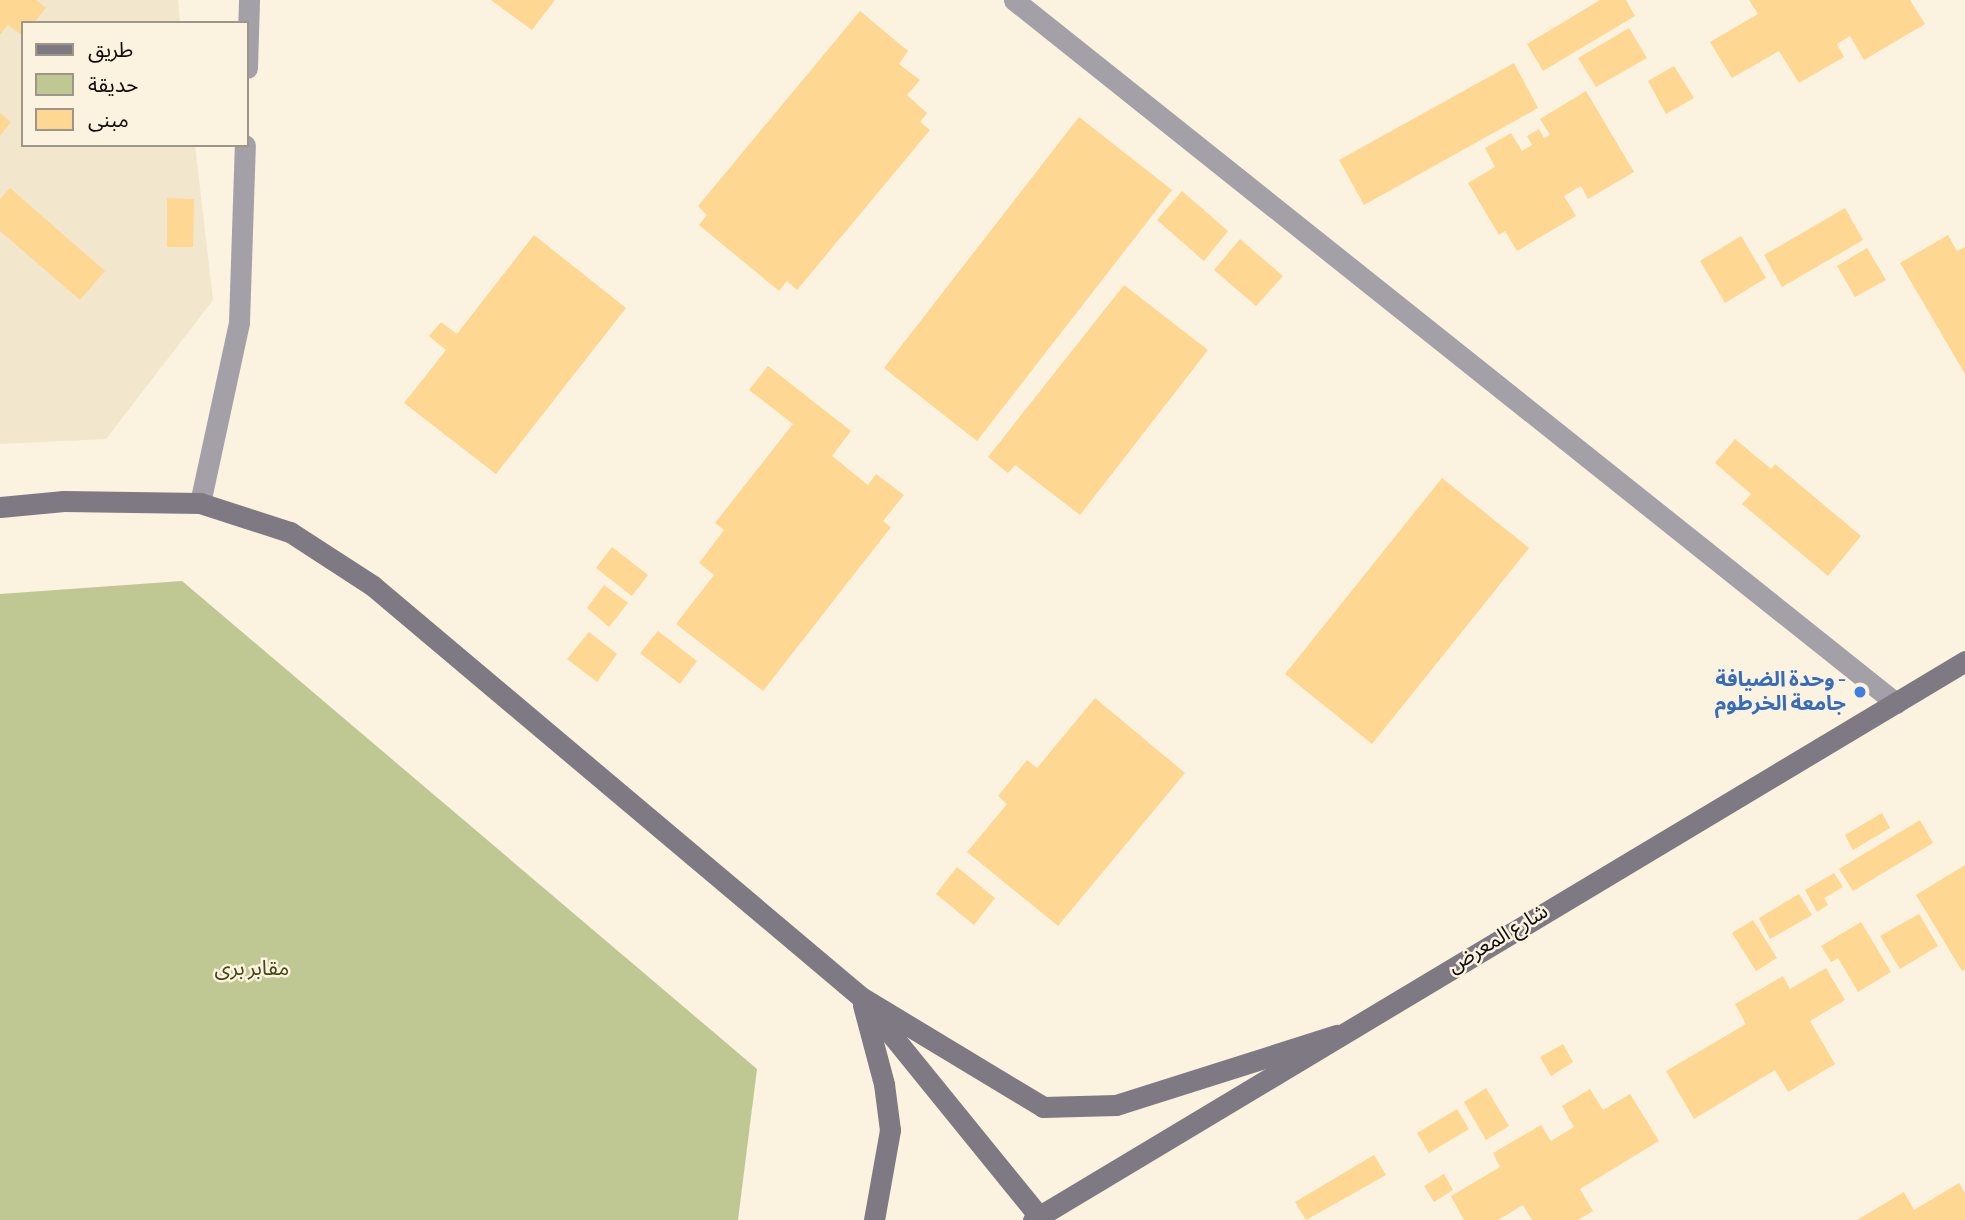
<!DOCTYPE html>
<html>
<head>
<meta charset="utf-8">
<style>
  body { margin:0 }
  #map { position:relative; width:1965px; height:1220px; overflow:hidden; background:#fbf2e0; font-family:"Sofia Sans Condensed","Noto Sans Arabic",sans-serif }
  div>[style] { position:absolute }
  .built>* { inset:0; background:#f2e6cd }
  .green>* { inset:0; background:#bfc892 }
  .building>* { inset:0; background:#fed892 }
  .street>* { height:21px; margin:-10.5px; padding:0 10.5px; transform-origin:10.5px; border-radius:10.5px; background:#a4a0a7 }
  .secondary>* { height:21px; margin:-10.5px; padding:0 10.5px; transform-origin:10.5px; border-radius:10.5px; background:#7f7983 }
  .dots>* { width:19px; height:19px; translate:-50% -50%; box-sizing:border-box; border:4px solid #fbf2e0; border-radius:50% }
  span { translate:-50% -50%; white-space:nowrap; text-align:center; line-height:1.15; -webkit-text-stroke:5px #fbf2e0; paint-order:stroke }
  .shop-label { font-size:21px; color:#366cbe; font-weight:700 }
  .right { translate:-100% -50%; text-align:right }
  .street-label { font-size:21px; color:#0f0b06 }
  .park-label { font-size:21px; color:#424811 }
  .legend { position:absolute; left:21px; top:21px; width:228px; height:126px; box-sizing:border-box; background:#fbf2e0; border:2px solid #9d9689; margin:0; padding:9px 12px; list-style:none; font-size:21px; color:#0f0b06 }
  .legend li { display:flex; align-items:center; gap:14px; height:35px }
  .legend b { width:35px; border:2px solid #9d9689 }
</style>
</head>
<body>
<div id="map">
  <div class="built">
    <i style="clip-path:polygon(0 0,178px 0,180px 23px,23px 23px,23px 145px,195px 145px,213px 300px,106px 439px,0 444px)"></i>
  </div>
  <div class="green">
    <i style="clip-path:polygon(182px 581px,757px 1069px,738px 1220px,0 1220px,0 594px)"></i>
  </div>
  <div class="building">
    <i style="clip-path:polygon(0 0,36px 0,46px 8px,34px 23px,23px 23px,23px 36px,8px 25px,0 35px)"></i>
    <i style="clip-path:polygon(491px 0,555px 0,532px 30px)"></i>
    <i style="clip-path:polygon(1600px 0,1626px 0,1635px 16px,1543px 71px,1527px 44px)"></i>
    <i style="clip-path:polygon(1749px 0,1910px 0,1925px 24px,1864px 60px,1850px 36px,1837px 44px,1844px 57px,1799px 83px,1779px 51px,1732px 78px,1710px 42px,1758px 14px)"></i>
    <i style="clip-path:polygon(860px 11px,908px 51px,899px 64px,920px 80px,907px 95px,927px 113px,920px 122px,930px 130px,797px 290px,787px 281px,779px 291px,699px 225px,707px 215px,698px 206px)"></i>
    <i style="clip-path:polygon(1629px 28px,1647px 58px,1596px 87px,1578px 58px)"></i>
    <i style="clip-path:polygon(1514px 63px,1538px 108px,1364px 205px,1339px 160px)"></i>
    <i style="clip-path:polygon(1674px 66px,1694px 98px,1666px 114px,1648px 81px)"></i>
    <i style="clip-path:polygon(1586px 91px,1634px 172px,1588px 199px,1581px 186px,1564px 196px,1576px 216px,1517px 251px,1505px 231px,1499px 235px,1468px 183px,1495px 167px,1485px 148px,1511px 133px,1522px 151px,1532px 145px,1527px 136px,1539px 129px,1544px 138px,1550px 135px,1540px 119px)"></i>
    <i style="clip-path:polygon(0 113px,11px 122px,0 136px)"></i>
    <i style="clip-path:polygon(1079px 117px,1172px 190px,977px 441px,884px 368px)"></i>
    <i style="clip-path:polygon(10px 188px,105px 271px,80px 300px,0 231px,0 199px)"></i>
    <i style="clip-path:polygon(1182px 191px,1228px 231px,1204px 261px,1157px 220px)"></i>
    <i style="clip-path:polygon(167px 198px,194px 199px,193px 247px,167px 247px)"></i>
    <i style="clip-path:polygon(1845px 208px,1863px 240px,1782px 287px,1764px 255px)"></i>
    <i style="clip-path:polygon(534px 235px,626px 308px,496px 474px,404px 403px,446px 350px,429px 336px,441px 322px,457px 334px)"></i>
    <i style="clip-path:polygon(1948px 235px,1957px 251px,1965px 247px,1965px 374px,1900px 263px)"></i>
    <i style="clip-path:polygon(1741px 236px,1766px 278px,1725px 303px,1700px 261px)"></i>
    <i style="clip-path:polygon(1240px 239px,1283px 276px,1256px 306px,1214px 270px)"></i>
    <i style="clip-path:polygon(1867px 248px,1886px 280px,1855px 297px,1837px 266px)"></i>
    <i style="clip-path:polygon(1124px 285px,1208px 350px,1080px 515px,1015px 465px,1008px 473px,988px 457px)"></i>
    <i style="clip-path:polygon(768px 366px,851px 431px,832px 456px,868px 485px,876px 474px,904px 495px,883px 521px,891px 527px,763px 691px,676px 624px,714px 575px,699px 563px,724px 530px,715px 523px,793px 424px,749px 390px)"></i>
    <i style="clip-path:polygon(1735px 439px,1771px 469px,1775px 464px,1861px 536px,1828px 576px,1742px 504px,1751px 494px,1715px 463px)"></i>
    <i style="clip-path:polygon(1442px 478px,1529px 548px,1372px 744px,1285px 674px)"></i>
    <i style="clip-path:polygon(612px 547px,648px 575px,632px 596px,596px 568px)"></i>
    <i style="clip-path:polygon(604px 585px,628px 603px,609px 627px,587px 608px)"></i>
    <i style="clip-path:polygon(658px 631px,697px 661px,680px 684px,640px 653px)"></i>
    <i style="clip-path:polygon(589px 632px,617px 654px,597px 682px,567px 659px)"></i>
    <i style="clip-path:polygon(1095px 698px,1185px 773px,1058px 926px,967px 852px,1007px 804px,998px 796px,1027px 760px,1037px 768px)"></i>
    <i style="clip-path:polygon(1882px 813px,1890px 828px,1853px 850px,1845px 835px)"></i>
    <i style="clip-path:polygon(1920px 820px,1933px 843px,1853px 891px,1839px 869px)"></i>
    <i style="clip-path:polygon(1965px 865px,1965px 969px,1962px 971px,1916px 895px)"></i>
    <i style="clip-path:polygon(957px 867px,995px 898px,974px 925px,936px 894px)"></i>
    <i style="clip-path:polygon(1834px 873px,1843px 887px,1824px 898px,1828px 905px,1817px 912px,1805px 890px)"></i>
    <i style="clip-path:polygon(1799px 894px,1812px 915px,1770px 939px,1759px 918px)"></i>
    <i style="clip-path:polygon(1919px 914px,1938px 946px,1900px 969px,1880px 936px)"></i>
    <i style="clip-path:polygon(1753px 920px,1777px 958px,1756px 971px,1732px 933px)"></i>
    <i style="clip-path:polygon(1861px 922px,1891px 972px,1858px 992px,1838px 958px,1831px 962px,1821px 946px)"></i>
    <i style="clip-path:polygon(1826px 968px,1845px 1000px,1810px 1021px,1835px 1064px,1788px 1092px,1775px 1070px,1694px 1119px,1666px 1071px,1746px 1024px,1735px 1004px,1783px 976px,1790px 989px)"></i>
    <i style="clip-path:polygon(1563px 1044px,1573px 1062px,1551px 1076px,1540px 1057px)"></i>
    <i style="clip-path:polygon(1486px 1088px,1509px 1126px,1486px 1140px,1464px 1102px)"></i>
    <i style="clip-path:polygon(1590px 1089px,1603px 1110px,1630px 1094px,1659px 1141px,1580px 1189px,1593px 1211px,1578px 1220px,1532px 1220px,1523px 1205px,1498px 1220px,1464px 1220px,1451px 1196px,1500px 1167px,1493px 1153px,1541px 1125px,1551px 1141px,1574px 1127px,1562px 1106px)"></i>
    <i style="clip-path:polygon(1457px 1109px,1469px 1129px,1429px 1153px,1417px 1133px)"></i>
    <i style="clip-path:polygon(1374px 1155px,1386px 1175px,1306px 1220px,1295px 1202px)"></i>
    <i style="clip-path:polygon(1444px 1174px,1453px 1190px,1434px 1202px,1424px 1186px)"></i>
    <i style="clip-path:polygon(1959px 1183px,1965px 1193px,1965px 1220px,1857px 1220px,1904px 1192px,1914px 1210px)"></i>
  </div>
  <div class="street">
    <i style="left:1014px;top:0;width:1128px;rotate:38.56deg"></i>
    <i style="left:247px;top:68px;width:68px;rotate:-88.3deg"></i>
    <i style="left:200px;top:503px;width:185px;rotate:-77.8deg"></i>
    <i style="left:239px;top:322px;width:177px;rotate:-88.1deg"></i>
  </div>
  <div class="secondary">
    <i style="left:0;top:507px;width:64px;rotate:-5.4deg"></i>
    <i style="left:64px;top:501px;width:136px;rotate:0.8deg"></i>
    <i style="left:200px;top:503px;width:95px;rotate:17.9deg"></i>
    <i style="left:290px;top:532px;width:99px;rotate:33deg"></i>
    <i style="left:373px;top:586px;width:638px;rotate:40.1deg"></i>
    <i style="left:861px;top:997px;width:213px;rotate:31.1deg"></i>
    <i style="left:1043px;top:1107px;width:73px;rotate:-1.6deg"></i>
    <i style="left:1116px;top:1105px;width:232px;rotate:-17.6deg"></i>
    <i style="left:863px;top:1005px;width:82px;rotate:75.1deg"></i>
    <i style="left:884px;top:1084px;width:46px;rotate:82.6deg"></i>
    <i style="left:890px;top:1130px;width:91px;rotate:100.1deg"></i>
    <i style="left:873px;top:1012px;width:263px;rotate:50.9deg"></i>
    <i style="left:1033px;top:1220px;width:1087px;rotate:-30.95deg"></i>
  </div>
  <div class="dots">
    <i style="left:1860px;top:692px;background:#3f7fe0"></i>
  </div>
  <div class="shop-label">
    <span class="right" style="left:1846px;top:692px">وحدة الضيافة -<br>جامعة الخرطوم</span>
  </div>
  <div class="street-label">
    <span style="left:1498px;top:939px;rotate:-31deg">شارع المعرض</span>
  </div>
  <div class="park-label">
    <span style="left:252px;top:969px">مقابر برى</span>
  </div>
  <ul class="legend">
  <li><b style="height:9px;background:#7f7983"></b>طريق</li>
  <li><b style="height:19px;background:#bfc892"></b>حديقة</li>
  <li><b style="height:19px;background:#fed892"></b>مبنى</li>
  </ul>
</div>
</body>
</html>
